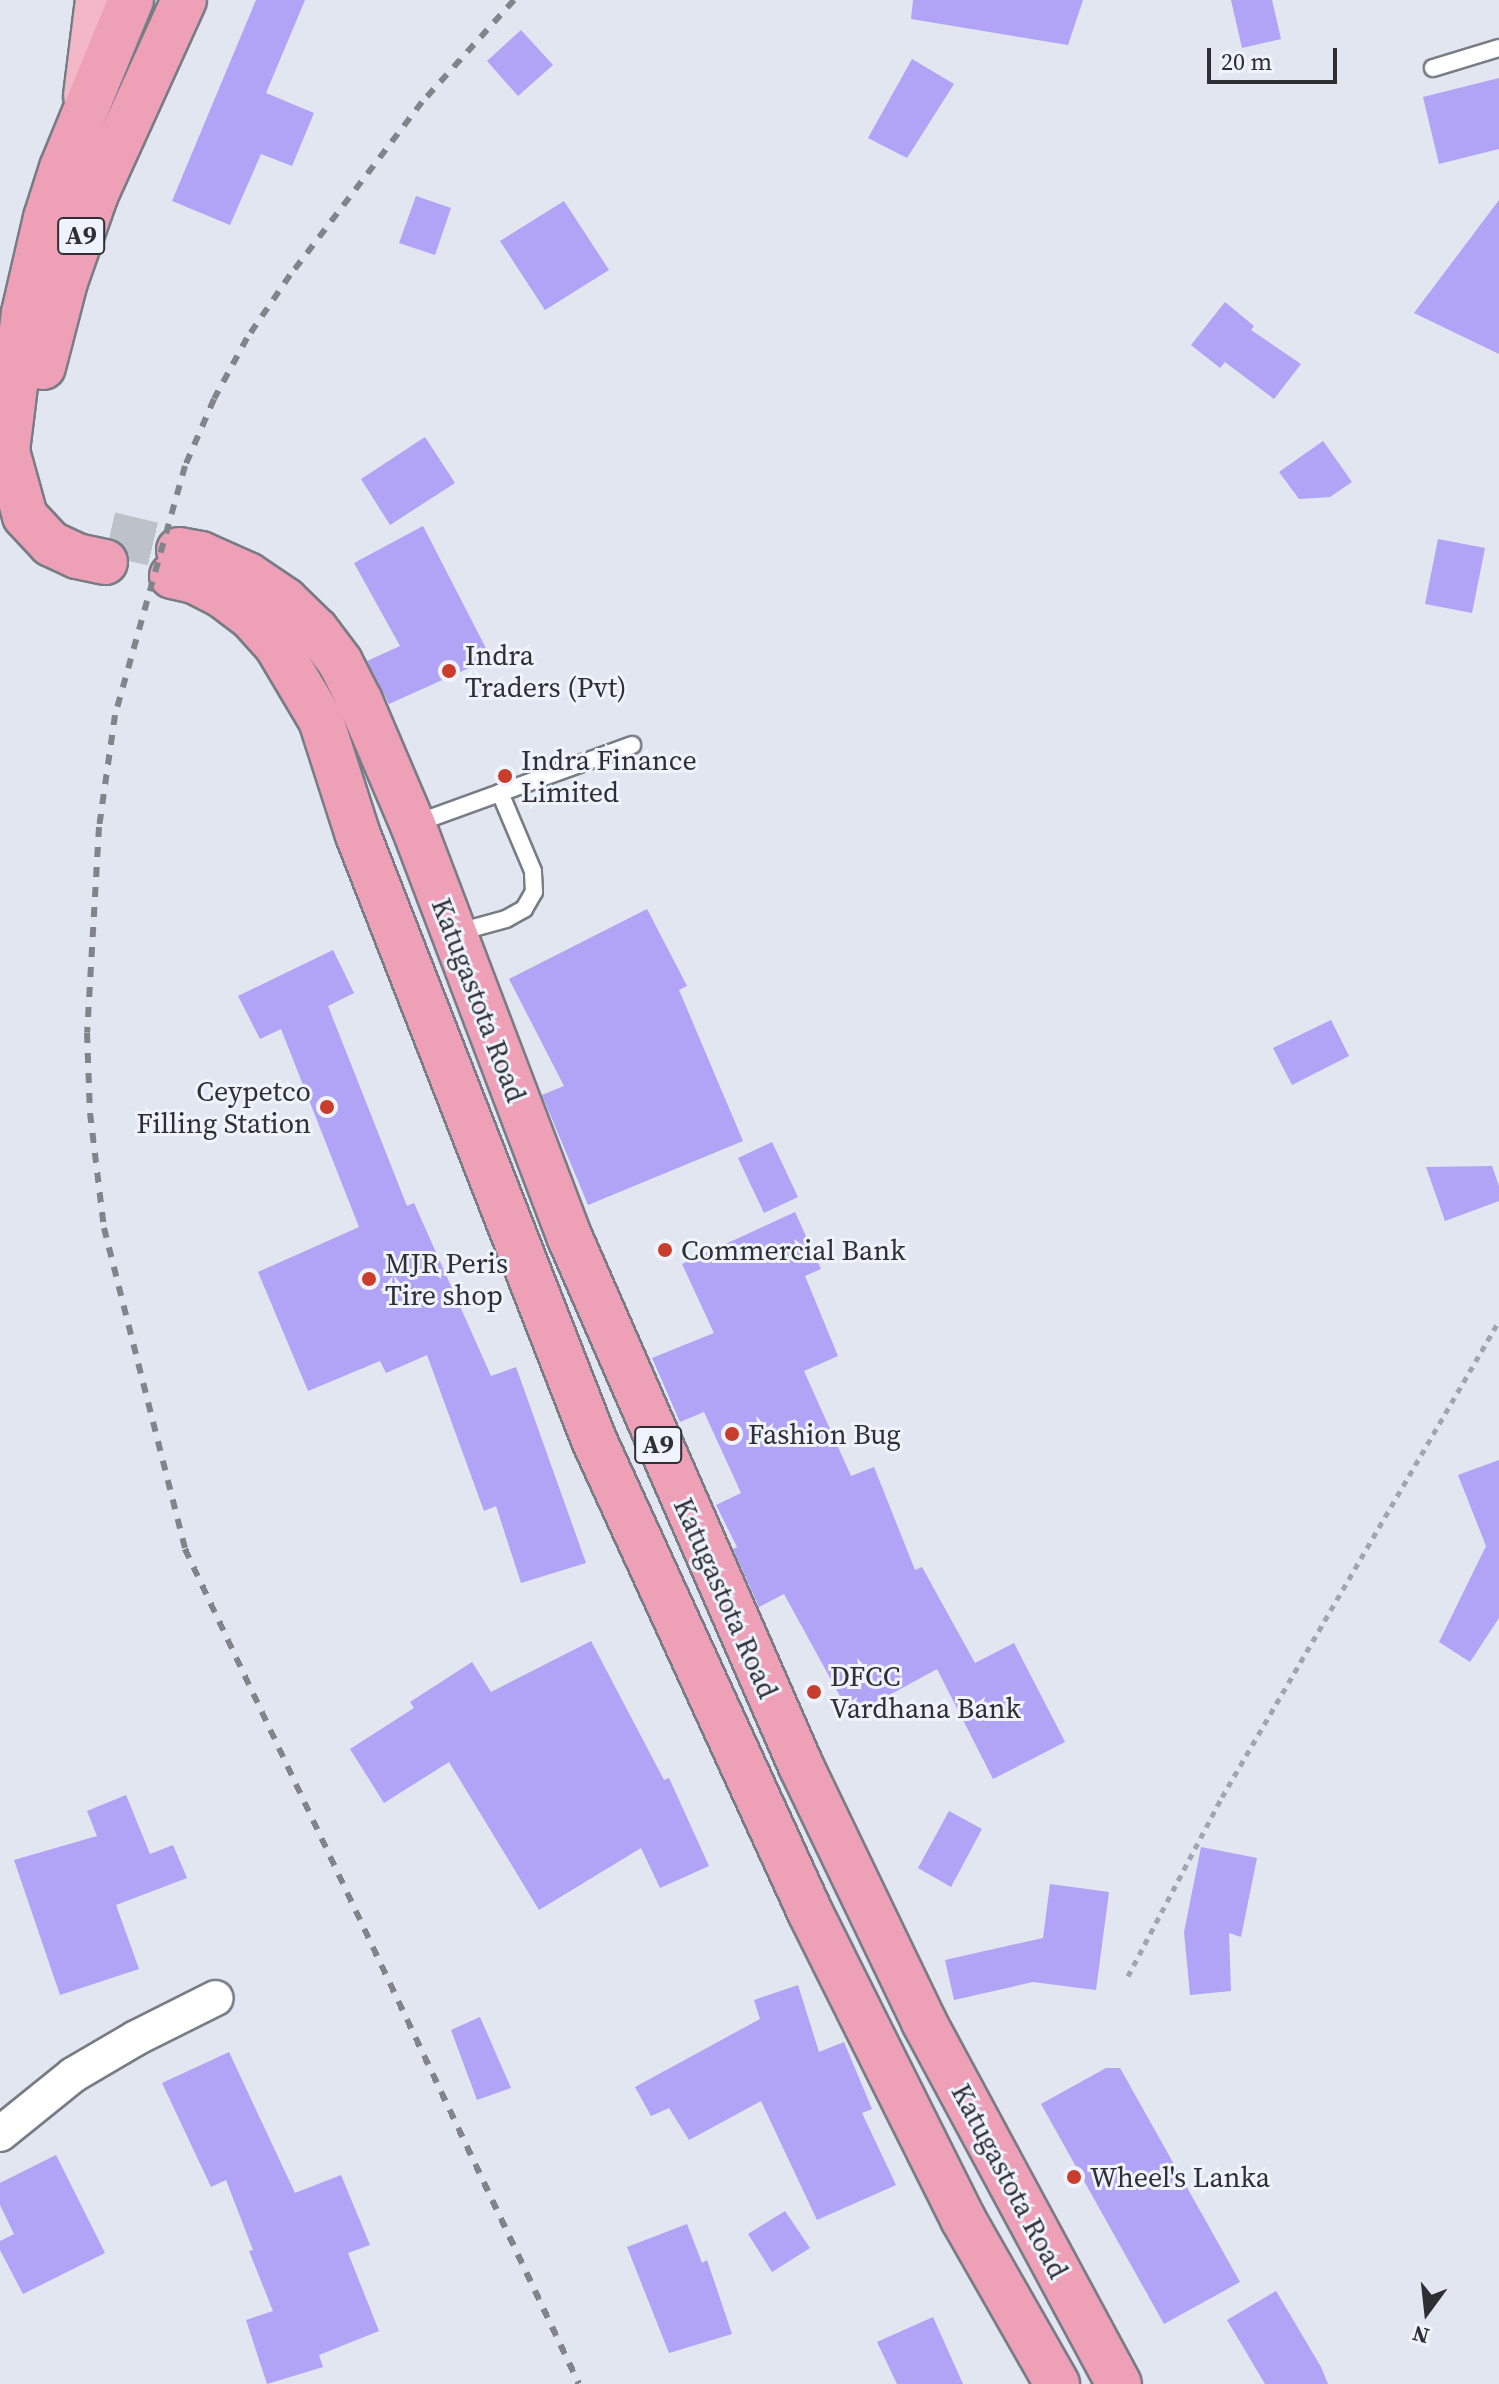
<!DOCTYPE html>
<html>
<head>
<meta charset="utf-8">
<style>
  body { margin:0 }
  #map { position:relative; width:1499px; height:2384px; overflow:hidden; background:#e1e6f0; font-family:"Source Serif 4",serif }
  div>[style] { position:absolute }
  .building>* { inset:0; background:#b1a3f5 }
  .trunk-tunnel>* { height:44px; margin-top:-22px; transform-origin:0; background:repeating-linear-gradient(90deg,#bdc1ca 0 44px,transparent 0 66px) }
  .path>* { height:5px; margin-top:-2.5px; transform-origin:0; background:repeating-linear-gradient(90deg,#a1a5ad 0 6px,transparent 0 12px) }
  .roads { filter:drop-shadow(2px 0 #777c85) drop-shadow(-2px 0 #777c85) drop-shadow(0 2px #777c85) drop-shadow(0 -2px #777c85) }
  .service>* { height:16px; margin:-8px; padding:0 8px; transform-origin:8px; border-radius:8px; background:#fff }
  .minor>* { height:34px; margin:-17px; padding:0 17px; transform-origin:17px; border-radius:17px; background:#fff }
  .primary>* { height:44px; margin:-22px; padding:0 22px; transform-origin:22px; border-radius:22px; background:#f2b8c8 }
  .trunk>* { height:44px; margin:-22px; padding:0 22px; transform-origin:22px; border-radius:22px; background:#eea0b6 }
  .rail>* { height:6px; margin-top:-3px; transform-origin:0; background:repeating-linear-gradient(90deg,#81848b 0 10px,transparent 0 20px) }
  .dots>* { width:22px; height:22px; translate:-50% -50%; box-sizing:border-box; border:4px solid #eef3fe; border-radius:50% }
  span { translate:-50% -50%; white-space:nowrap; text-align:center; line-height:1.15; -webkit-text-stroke:6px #eef3fe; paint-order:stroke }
  .shield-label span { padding:2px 6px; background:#eef3fe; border:2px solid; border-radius:6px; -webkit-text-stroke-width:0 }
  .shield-label { font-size:26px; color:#2d2f33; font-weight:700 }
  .poi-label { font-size:28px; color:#2d2f33 }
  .left { translate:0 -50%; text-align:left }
  .right { translate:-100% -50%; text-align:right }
  .street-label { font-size:28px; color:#2d2f33 }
  .north { position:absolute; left:1387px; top:2272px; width:80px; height:80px; -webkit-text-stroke:6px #eef3fe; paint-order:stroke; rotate:195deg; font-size:22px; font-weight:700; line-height:32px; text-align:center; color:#2d2f33 }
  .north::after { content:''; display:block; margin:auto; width:28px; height:36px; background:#2d2f33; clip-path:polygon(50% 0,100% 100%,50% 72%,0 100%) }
  .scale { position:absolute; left:1207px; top:48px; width:130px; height:36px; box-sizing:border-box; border:4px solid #2d2f33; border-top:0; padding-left:10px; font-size:24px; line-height:28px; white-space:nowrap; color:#2d2f33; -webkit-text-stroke:6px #eef3fe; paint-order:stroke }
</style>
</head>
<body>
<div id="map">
  <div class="building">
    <i style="clip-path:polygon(256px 0,305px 0,266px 93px,314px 113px,292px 166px,261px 154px,230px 225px,172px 201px)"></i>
    <i style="clip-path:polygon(913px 0,1083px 0,1068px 45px,911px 19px)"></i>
    <i style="clip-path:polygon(1231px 0,1272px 0,1281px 39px,1242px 48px)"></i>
    <i style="clip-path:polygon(521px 30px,553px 65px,518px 96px,487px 61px)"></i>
    <i style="clip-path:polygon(912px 59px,954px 84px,907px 158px,868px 138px)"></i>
    <i style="clip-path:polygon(1499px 78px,1499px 149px,1439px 164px,1423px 97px)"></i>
    <i style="clip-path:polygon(416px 196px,451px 208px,435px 255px,399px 243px)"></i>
    <i style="clip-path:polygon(1499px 200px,1499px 354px,1414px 313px)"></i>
    <i style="clip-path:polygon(564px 201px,609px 270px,545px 310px,500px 241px)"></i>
    <i style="clip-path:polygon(1225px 302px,1254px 326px,1251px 330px,1301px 364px,1274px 399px,1225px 362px,1220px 368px,1191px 345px)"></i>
    <i style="clip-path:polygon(425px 437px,455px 483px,390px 525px,361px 479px)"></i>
    <i style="clip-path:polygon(1323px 441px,1352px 482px,1330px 497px,1299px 499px,1279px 472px)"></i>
    <i style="clip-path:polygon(423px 526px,491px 658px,389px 704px,367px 661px,400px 646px,354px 563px)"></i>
    <i style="clip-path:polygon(1438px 539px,1485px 548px,1472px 613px,1425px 604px)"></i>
    <i style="clip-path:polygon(647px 909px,687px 986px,679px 990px,743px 1141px,588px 1205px,542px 1095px,564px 1086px,509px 979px)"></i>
    <i style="clip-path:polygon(333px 950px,354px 993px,328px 1006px,407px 1206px,414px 1203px,491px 1376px,516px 1367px,586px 1563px,521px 1583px,496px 1506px,484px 1511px,427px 1355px,386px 1373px,380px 1361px,308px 1391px,258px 1272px,359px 1227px,281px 1029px,260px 1039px,238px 996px)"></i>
    <i style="clip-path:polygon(1331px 1020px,1349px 1056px,1292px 1085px,1273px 1048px)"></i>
    <i style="clip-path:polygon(772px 1142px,798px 1197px,764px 1213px,738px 1158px)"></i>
    <i style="clip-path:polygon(1492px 1166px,1499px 1186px,1499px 1201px,1445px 1221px,1426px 1167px)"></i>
    <i style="clip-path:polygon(795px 1212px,821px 1269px,805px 1276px,838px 1356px,804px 1371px,851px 1476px,874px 1467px,915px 1570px,922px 1567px,975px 1663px,1014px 1643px,1065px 1742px,993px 1779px,937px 1669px,851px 1716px,784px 1594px,759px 1607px,733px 1549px,737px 1547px,716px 1505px,741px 1493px,704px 1412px,680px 1422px,652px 1358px,714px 1333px,682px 1264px)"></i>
    <i style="clip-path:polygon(1499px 1460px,1499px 1618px,1470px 1662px,1439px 1642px,1486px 1546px,1458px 1475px)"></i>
    <i style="clip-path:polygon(591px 1641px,664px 1780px,669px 1778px,709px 1866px,660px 1888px,641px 1848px,539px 1910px,449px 1762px,384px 1803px,350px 1749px,414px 1708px,410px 1702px,472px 1662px,491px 1692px)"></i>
    <i style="clip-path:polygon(126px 1795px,150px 1854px,173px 1845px,187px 1878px,116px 1905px,139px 1969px,60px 1995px,14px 1860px,97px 1836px,87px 1811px)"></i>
    <i style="clip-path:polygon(949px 1811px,982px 1829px,951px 1887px,918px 1868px)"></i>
    <i style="clip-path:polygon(1201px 1847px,1257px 1858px,1241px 1937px,1229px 1933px,1231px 1991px,1190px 1995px,1184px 1932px)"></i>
    <i style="clip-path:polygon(1050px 1884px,1109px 1892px,1096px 1990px,1033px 1982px,954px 2000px,945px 1960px,1043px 1938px)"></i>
    <i style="clip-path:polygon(798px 1985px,819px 2052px,844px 2042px,872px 2109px,862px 2113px,896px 2185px,817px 2220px,761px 2101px,689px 2140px,669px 2108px,651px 2116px,635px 2087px,760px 2019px,754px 2000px)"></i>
    <i style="clip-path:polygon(480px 2017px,511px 2088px,477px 2100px,451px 2030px)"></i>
    <i style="clip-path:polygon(229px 2052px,295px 2193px,341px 2175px,370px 2245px,348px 2253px,379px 2331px,319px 2355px,323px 2367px,267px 2384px,246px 2320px,273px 2311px,249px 2251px,253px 2250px,226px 2180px,211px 2187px,162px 2083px)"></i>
    <i style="clip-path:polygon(1106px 2068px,1120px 2068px,1240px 2282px,1164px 2324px,1041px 2104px)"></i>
    <i style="clip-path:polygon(56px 2155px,105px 2253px,23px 2294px,0 2250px,0 2241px,14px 2234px,0 2205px,0 2183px)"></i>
    <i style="clip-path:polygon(785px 2211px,810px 2248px,772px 2272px,748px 2234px)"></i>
    <i style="clip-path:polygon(687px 2224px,702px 2263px,707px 2260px,732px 2334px,669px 2353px,627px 2247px)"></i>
    <i style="clip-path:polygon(1276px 2291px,1321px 2367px,1328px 2384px,1265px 2384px,1227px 2320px)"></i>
    <i style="clip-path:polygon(933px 2317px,963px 2384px,897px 2384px,877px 2342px)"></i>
  </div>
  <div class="trunk-tunnel">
    <i style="left:110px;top:534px;width:71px;rotate:13.1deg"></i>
  </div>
  <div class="path">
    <i style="left:1128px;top:1976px;width:202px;rotate:-62.3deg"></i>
    <i style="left:1222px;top:1797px;width:551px;rotate:-59.8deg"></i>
  </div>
  <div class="roads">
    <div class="service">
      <i style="left:1433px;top:68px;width:69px;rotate:-16.9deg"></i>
      <i style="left:414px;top:824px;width:232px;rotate:-19.9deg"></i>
      <i style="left:455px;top:933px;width:53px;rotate:-15.4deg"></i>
      <i style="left:506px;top:919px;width:21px;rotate:-29deg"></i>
      <i style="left:524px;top:909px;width:20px;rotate:-60deg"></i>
      <i style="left:534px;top:892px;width:21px;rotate:-93deg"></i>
      <i style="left:533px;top:871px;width:85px;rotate:-112.9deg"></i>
    </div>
    <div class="minor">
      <i style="left:0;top:2134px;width:94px;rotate:-38.9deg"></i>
      <i style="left:73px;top:2075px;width:73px;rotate:-30.4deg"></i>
      <i style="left:136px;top:2038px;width:89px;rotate:-26.6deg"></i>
    </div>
    <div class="primary">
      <i style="left:86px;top:96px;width:97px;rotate:-82.9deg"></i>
    </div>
    <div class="trunk">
      <i style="left:43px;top:367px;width:88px;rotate:-75.5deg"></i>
      <i style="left:65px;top:282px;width:93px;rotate:-70.6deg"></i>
      <i style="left:96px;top:194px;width:213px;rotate:-65.6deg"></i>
      <i style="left:179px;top:550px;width:22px;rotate:10deg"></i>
      <i style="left:201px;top:554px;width:51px;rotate:24.1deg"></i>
      <i style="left:248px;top:575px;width:45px;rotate:34deg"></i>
      <i style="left:285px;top:600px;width:43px;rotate:44.1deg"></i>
      <i style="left:316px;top:630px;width:40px;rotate:53deg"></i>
      <i style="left:340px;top:662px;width:44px;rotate:62.9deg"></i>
      <i style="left:360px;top:701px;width:135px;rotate:66.9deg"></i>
      <i style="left:413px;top:825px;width:442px;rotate:69.2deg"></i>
      <i style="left:570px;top:1238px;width:576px;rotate:66.37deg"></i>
      <i style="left:801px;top:1766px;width:284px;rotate:64.3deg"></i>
      <i style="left:924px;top:2022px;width:411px;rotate:61.7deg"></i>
      <i style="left:105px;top:562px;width:29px;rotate:-168deg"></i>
      <i style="left:77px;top:556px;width:29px;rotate:-155deg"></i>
      <i style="left:51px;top:544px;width:38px;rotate:-133deg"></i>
      <i style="left:25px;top:516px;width:67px;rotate:-105.5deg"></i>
      <i style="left:7px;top:451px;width:139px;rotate:-83deg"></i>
      <i style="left:24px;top:313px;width:98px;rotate:-77deg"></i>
      <i style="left:46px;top:218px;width:52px;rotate:-72.3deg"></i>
      <i style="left:62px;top:168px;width:182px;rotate:-67.7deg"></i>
      <i style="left:172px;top:576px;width:23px;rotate:13deg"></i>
      <i style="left:194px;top:581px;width:33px;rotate:27deg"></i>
      <i style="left:223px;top:596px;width:36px;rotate:37deg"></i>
      <i style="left:252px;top:618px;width:38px;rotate:48deg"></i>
      <i style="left:277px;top:646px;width:86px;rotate:59.3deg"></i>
      <i style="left:321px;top:720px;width:121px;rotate:72.2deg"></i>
      <i style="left:358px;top:835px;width:649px;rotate:68.69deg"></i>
      <i style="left:594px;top:1440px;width:519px;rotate:65.41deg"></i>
      <i style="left:810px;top:1912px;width:343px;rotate:63.5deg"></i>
      <i style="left:963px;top:2219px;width:190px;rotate:60.3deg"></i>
    </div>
  </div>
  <div class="rail">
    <i style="left:514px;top:0;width:137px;rotate:132deg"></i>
    <i style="left:422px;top:102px;width:218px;rotate:127.3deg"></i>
    <i style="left:290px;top:275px;width:76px;rotate:124.3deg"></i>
    <i style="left:247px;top:338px;width:69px;rotate:118.4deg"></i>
    <i style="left:214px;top:399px;width:73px;rotate:113.4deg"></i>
    <i style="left:185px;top:466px;width:259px;rotate:105.7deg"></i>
    <i style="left:115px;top:715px;width:113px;rotate:98.1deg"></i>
    <i style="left:99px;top:827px;width:206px;rotate:93.3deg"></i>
    <i style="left:87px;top:1033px;width:80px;rotate:87.9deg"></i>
    <i style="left:90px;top:1113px;width:116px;rotate:83.1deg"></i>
    <i style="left:104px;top:1228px;width:331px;rotate:75.8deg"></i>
    <i style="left:185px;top:1549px;width:923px;rotate:64.74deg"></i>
  </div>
  <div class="dots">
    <i style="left:449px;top:671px;background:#c93d2c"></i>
    <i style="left:505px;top:776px;background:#c93d2c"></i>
    <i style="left:327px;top:1107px;background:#c93d2c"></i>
    <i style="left:665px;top:1250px;background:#c93d2c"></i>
    <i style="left:369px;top:1279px;background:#c93d2c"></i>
    <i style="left:732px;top:1434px;background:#c93d2c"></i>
    <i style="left:814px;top:1692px;background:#c93d2c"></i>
    <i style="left:1074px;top:2177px;background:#c93d2c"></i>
  </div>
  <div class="shield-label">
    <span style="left:81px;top:236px">A9</span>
    <span style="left:658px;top:1445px">A9</span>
  </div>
  <div class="poi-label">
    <span class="left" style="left:465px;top:671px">Indra<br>Traders (Pvt)</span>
    <span class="left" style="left:521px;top:776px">Indra Finance<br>Limited</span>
    <span class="right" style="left:311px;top:1107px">Ceypetco<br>Filling Station</span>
    <span class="left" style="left:681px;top:1250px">Commercial Bank</span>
    <span class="left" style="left:385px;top:1279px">MJR Peris<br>Tire shop</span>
    <span class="left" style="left:748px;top:1434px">Fashion Bug</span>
    <span class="left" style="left:830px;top:1692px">DFCC<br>Vardhana Bank</span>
    <span class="left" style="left:1090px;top:2177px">Wheel's Lanka</span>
  </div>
  <div class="street-label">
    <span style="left:479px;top:1000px;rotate:69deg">Katugastota Road</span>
    <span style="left:726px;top:1598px;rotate:66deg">Katugastota Road</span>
    <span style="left:1010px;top:2181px;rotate:62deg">Katugastota Road</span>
  </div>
  <div class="north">N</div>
  <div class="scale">20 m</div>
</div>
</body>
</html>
